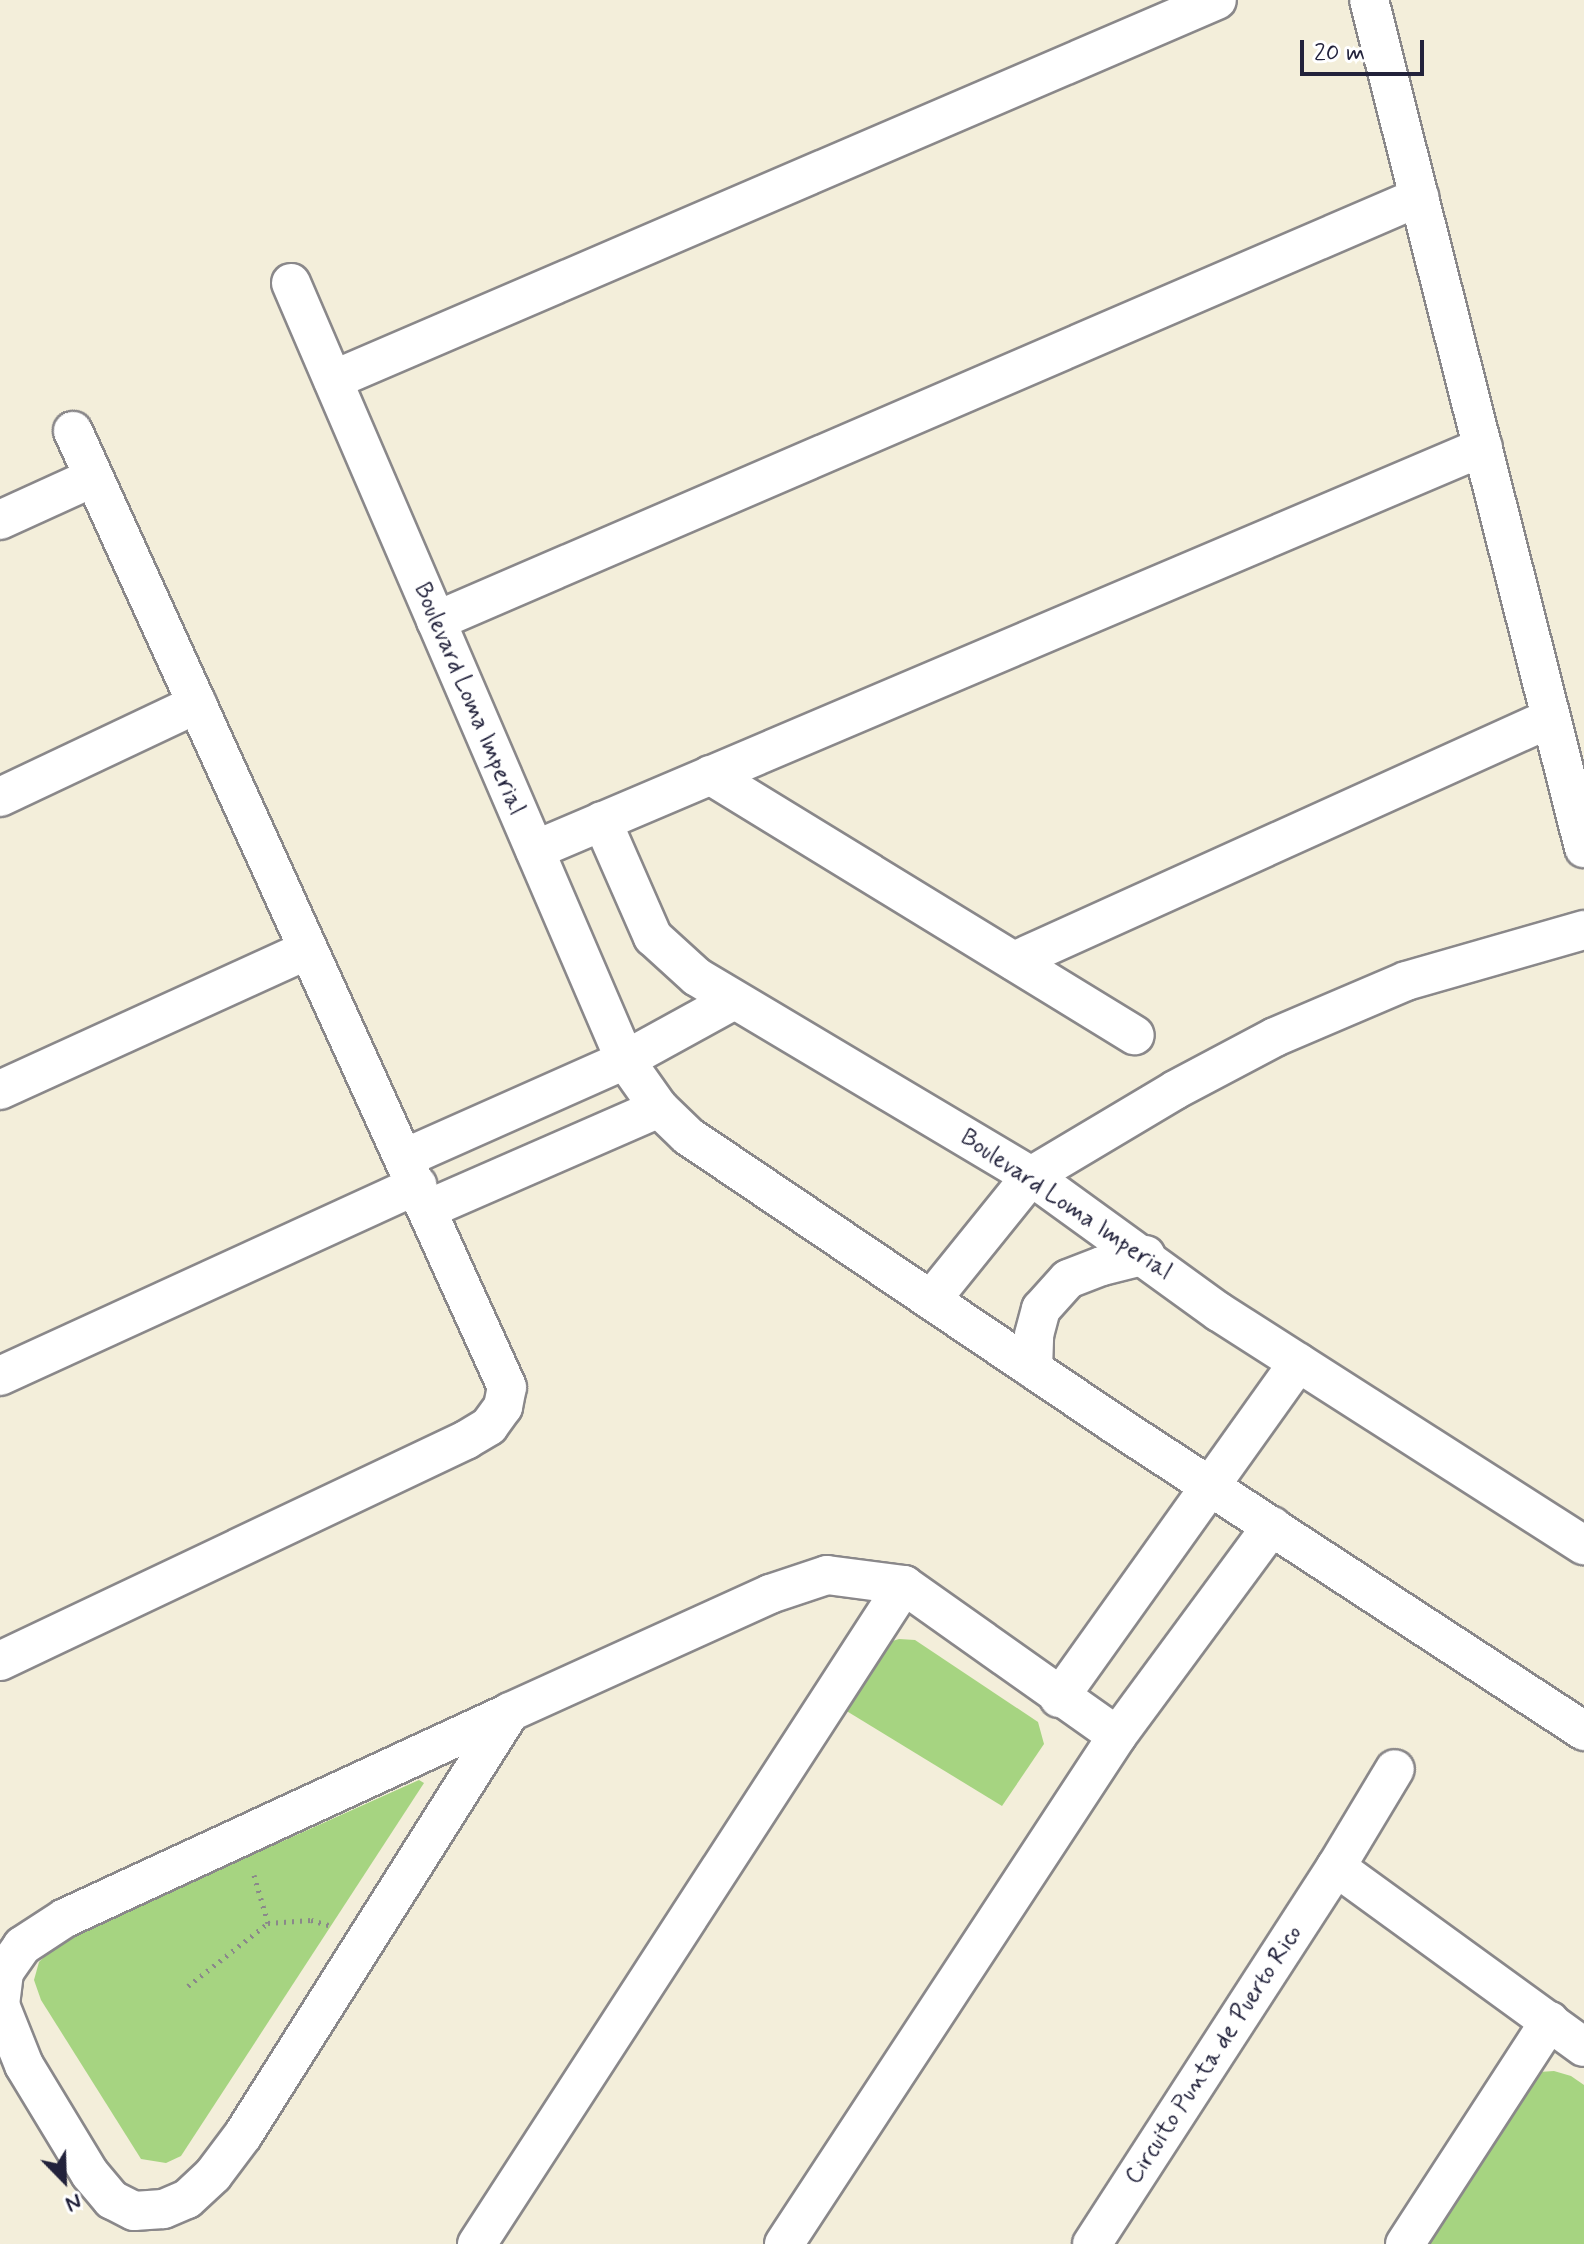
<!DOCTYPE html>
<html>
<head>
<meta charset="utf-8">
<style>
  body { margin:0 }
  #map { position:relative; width:1584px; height:2244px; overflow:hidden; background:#f3eeda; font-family:Mynerve,sans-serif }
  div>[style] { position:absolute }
  .green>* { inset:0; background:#a6d481 }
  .path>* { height:5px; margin-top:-2.5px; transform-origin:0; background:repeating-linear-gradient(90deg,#8a888a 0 2px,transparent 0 8px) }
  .roads { filter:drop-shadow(2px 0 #8a888a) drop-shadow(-2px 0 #8a888a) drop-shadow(0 2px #8a888a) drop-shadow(0 -2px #8a888a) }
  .street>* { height:38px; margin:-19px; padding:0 19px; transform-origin:19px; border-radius:19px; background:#fff }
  span { translate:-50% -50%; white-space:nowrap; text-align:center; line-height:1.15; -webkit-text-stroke:8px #fff; paint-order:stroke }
  .street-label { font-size:24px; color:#22223b }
  .north { position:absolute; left:24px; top:2140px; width:80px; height:80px; -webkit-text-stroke:6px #fff; paint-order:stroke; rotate:157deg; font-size:22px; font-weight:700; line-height:32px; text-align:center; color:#22223b }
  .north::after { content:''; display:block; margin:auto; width:28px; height:36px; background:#22223b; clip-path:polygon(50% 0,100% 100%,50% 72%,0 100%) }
  .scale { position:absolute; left:1300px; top:40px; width:124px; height:36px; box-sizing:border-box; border:4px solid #22223b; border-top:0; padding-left:10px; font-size:24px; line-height:28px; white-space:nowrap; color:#22223b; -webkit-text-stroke:6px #fff; paint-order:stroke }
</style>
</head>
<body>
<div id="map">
  <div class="green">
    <i style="clip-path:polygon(899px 1639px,915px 1640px,1038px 1722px,1044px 1744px,1002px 1806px,840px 1707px,886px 1643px)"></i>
    <i style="clip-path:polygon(419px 1780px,424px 1783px,181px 2156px,166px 2163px,141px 2159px,41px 2000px,34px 1980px,39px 1962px,60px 1941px)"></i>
    <i style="clip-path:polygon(1554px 2071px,1571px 2076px,1584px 2085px,1584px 2244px,1414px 2244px,1539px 2072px)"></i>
  </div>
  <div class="path">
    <i style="left:254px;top:1875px;width:50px;rotate:73.7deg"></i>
    <i style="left:188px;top:1986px;width:102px;rotate:-38.2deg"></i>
    <i style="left:268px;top:1923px;width:43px;rotate:-4deg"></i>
    <i style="left:311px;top:1920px;width:19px;rotate:16deg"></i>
  </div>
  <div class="roads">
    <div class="street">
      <i style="left:1369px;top:0;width:875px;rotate:75.77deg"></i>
      <i style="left:291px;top:283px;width:846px;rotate:66.74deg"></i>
      <i style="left:625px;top:1060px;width:59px;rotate:54.7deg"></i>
      <i style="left:659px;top:1108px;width:40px;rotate:44deg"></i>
      <i style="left:688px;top:1136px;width:513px;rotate:34.03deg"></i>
      <i style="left:1113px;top:1423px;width:563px;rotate:33.18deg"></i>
      <i style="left:333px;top:380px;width:962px;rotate:-23.26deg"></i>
      <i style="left:0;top:520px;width:101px;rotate:-24.5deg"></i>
      <i style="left:436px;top:621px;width:1071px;rotate:-23.33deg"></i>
      <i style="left:710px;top:775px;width:498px;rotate:31.5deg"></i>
      <i style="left:0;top:797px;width:218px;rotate:-25.3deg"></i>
      <i style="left:602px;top:821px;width:127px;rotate:66.3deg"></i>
      <i style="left:653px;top:937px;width:59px;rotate:42.3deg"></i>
      <i style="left:697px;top:977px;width:389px;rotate:30.8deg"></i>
      <i style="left:1031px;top:1176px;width:232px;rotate:35.9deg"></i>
      <i style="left:1219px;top:1312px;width:433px;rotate:32.6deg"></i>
      <i style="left:535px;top:850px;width:1030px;rotate:-23.03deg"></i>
      <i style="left:1014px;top:961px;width:589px;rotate:-24.35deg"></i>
      <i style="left:0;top:1090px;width:337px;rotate:-24.5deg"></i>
      <i style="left:405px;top:1158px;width:241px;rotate:-24deg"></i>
      <i style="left:625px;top:1060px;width:124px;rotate:-28.8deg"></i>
      <i style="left:428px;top:1209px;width:252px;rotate:-23.6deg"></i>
      <i style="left:931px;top:1300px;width:159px;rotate:-51.1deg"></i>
      <i style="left:1031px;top:1176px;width:168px;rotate:-30.8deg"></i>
      <i style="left:1175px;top:1090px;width:113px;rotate:-27.9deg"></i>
      <i style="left:1275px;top:1037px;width:142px;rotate:-23.1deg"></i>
      <i style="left:1406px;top:981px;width:185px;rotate:-16deg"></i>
      <i style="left:1033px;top:1369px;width:34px;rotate:-88deg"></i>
      <i style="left:1034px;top:1335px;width:27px;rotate:-75deg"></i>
      <i style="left:1041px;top:1309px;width:40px;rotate:-48deg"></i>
      <i style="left:1068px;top:1279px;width:36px;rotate:-21deg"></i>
      <i style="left:1102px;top:1266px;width:45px;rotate:-14deg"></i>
      <i style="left:0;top:1376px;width:459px;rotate:-24.6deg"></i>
      <i style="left:0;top:1661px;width:516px;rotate:-25.37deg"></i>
      <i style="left:466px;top:1440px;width:27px;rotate:-31deg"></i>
      <i style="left:489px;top:1426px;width:24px;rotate:-54deg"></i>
      <i style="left:503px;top:1407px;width:20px;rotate:-79deg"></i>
      <i style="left:507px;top:1387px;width:1050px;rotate:-114.42deg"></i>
      <i style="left:1059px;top:1698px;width:412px;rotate:-54.5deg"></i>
      <i style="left:510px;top:1712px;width:500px;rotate:122.26deg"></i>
      <i style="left:243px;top:2135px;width:50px;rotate:126.9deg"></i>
      <i style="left:213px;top:2175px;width:35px;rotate:137deg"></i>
      <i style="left:187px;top:2199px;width:26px;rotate:157deg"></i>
      <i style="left:163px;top:2209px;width:29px;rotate:176deg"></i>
      <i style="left:134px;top:2211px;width:25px;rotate:-153deg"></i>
      <i style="left:112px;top:2200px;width:34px;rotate:-130deg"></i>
      <i style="left:90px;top:2174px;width:127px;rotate:-121.2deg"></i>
      <i style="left:24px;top:2065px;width:65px;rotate:-111.8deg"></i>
      <i style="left:0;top:2005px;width:33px;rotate:-83deg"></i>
      <i style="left:4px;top:1972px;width:32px;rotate:-55deg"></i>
      <i style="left:22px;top:1946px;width:51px;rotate:-33.1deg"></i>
      <i style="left:65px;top:1918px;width:490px;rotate:-24.8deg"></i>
      <i style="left:510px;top:1712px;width:286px;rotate:-24.4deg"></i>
      <i style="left:770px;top:1594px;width:60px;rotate:-18.4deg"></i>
      <i style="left:827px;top:1575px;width:78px;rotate:7.4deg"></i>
      <i style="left:904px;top:1585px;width:261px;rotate:35.3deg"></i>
      <i style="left:1336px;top:1867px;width:306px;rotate:36deg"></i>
      <i style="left:477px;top:2244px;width:785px;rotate:-57.06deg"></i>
      <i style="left:784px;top:2244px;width:607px;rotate:-56.75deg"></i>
      <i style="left:1117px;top:1736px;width:261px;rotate:-53.6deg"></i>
      <i style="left:1092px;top:2244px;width:449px;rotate:-57.1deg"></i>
      <i style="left:1336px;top:1867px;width:114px;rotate:-59deg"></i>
      <i style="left:1405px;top:2244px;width:266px;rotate:-57deg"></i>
    </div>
  </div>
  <div class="street-label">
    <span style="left:469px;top:699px;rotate:67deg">Boulevard Loma Imperial</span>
    <span style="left:1066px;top:1205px;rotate:34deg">Boulevard Loma Imperial</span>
    <span style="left:1214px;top:2055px;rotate:-57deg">Circuito Punta de Puerto Rico</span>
  </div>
  <div class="north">N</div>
  <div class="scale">20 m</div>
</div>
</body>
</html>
